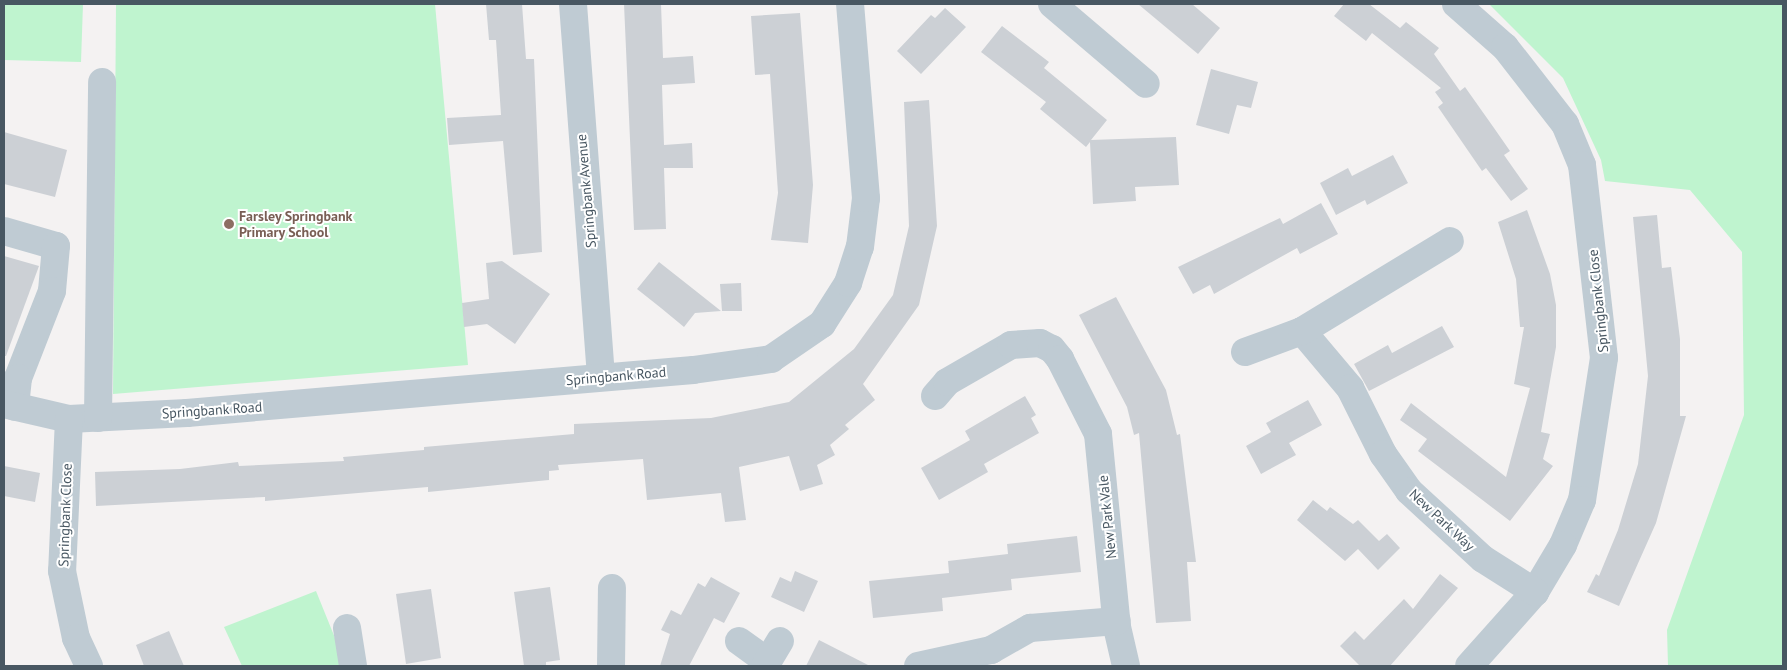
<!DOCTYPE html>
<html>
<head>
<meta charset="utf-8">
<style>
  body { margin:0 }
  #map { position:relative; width:1787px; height:670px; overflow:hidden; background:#f4f2f2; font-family:"PT Sans",sans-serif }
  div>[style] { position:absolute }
  .green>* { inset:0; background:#bff4cf }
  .building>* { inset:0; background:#ccd0d5 }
  .minor>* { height:28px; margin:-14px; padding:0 14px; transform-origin:14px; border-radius:14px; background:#bfcbd3 }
  .dots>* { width:14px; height:14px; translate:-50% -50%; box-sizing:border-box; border:2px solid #fff; border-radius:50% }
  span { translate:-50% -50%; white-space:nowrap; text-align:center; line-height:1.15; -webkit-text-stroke:4px #fff; paint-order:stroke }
  .street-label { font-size:14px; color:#485762 }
  .education-label { font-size:14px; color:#785e54; font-weight:700 }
  .left { translate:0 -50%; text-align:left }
  .frame { position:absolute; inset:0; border:5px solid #485762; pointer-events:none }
</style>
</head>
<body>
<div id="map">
  <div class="green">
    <i style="clip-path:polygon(4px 4px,83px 4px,81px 62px,4px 60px)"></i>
    <i style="clip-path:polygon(116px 4px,435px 4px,468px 365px,113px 394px)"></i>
    <i style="clip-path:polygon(1489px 4px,1783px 4px,1783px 666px,1668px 666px,1667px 630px,1744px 415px,1742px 252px,1690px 190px,1605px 181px,1601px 160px,1563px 78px)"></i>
    <i style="clip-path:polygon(316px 591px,335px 638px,341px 666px,242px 666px,224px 627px)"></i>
  </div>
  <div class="building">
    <i style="clip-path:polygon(486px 4px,522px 4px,526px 59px,534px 59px,542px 252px,513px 255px,503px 141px,449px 145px,447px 118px,501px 115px,496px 40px,489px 40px)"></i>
    <i style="clip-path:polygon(624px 4px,661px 4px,663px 58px,693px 56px,695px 83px,662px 85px,664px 145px,692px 143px,693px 168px,664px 168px,666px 229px,634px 230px)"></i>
    <i style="clip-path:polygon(1138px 4px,1192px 4px,1220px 28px,1198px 54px)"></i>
    <i style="clip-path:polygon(1344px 4px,1369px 4px,1400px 28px,1406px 22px,1439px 48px,1434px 54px,1460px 91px,1465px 87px,1494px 128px,1510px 151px,1504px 155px,1528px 189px,1511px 201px,1486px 168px,1482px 171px,1438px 107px,1443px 103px,1435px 92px,1441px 88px,1372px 33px,1366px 41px,1334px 16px)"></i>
    <i style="clip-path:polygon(945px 8px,966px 27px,921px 74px,897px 51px,931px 15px,935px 18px)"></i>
    <i style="clip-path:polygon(800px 13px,813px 185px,808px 243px,771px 240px,778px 193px,770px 74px,755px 75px,751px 16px)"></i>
    <i style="clip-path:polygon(1002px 26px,1049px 62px,1044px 68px,1107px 120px,1091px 140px,1176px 137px,1179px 185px,1135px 187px,1136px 201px,1093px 204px,1090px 142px,1086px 147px,1040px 109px,1046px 102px,981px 52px)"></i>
    <i style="clip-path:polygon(1211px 69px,1258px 82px,1251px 108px,1237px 105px,1229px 134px,1196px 125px)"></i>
    <i style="clip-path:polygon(929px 100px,937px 226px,919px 305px,863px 384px,875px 400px,845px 425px,849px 429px,830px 445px,835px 455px,817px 465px,823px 484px,800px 491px,789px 456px,739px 467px,746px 520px,725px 522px,721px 493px,647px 500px,643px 459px,558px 465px,559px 470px,549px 471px,549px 480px,428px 492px,428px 487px,265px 501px,265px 497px,96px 506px,95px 472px,180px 469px,238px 462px,239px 466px,344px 461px,343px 457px,424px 450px,424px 447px,574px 434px,574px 424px,711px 418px,789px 402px,854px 349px,893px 295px,909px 226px,904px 102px)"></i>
    <i style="clip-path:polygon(4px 132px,67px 150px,55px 197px,4px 184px)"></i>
    <i style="clip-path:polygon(1393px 155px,1408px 183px,1367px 205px,1365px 200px,1336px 215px,1320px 183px,1348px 168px,1352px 176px)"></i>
    <i style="clip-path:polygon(1321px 203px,1338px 234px,1300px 254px,1297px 248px,1214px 294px,1210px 285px,1193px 294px,1178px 267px,1280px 218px,1283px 224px)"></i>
    <i style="clip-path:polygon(1527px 210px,1550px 274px,1556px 305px,1556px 347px,1541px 432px,1550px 434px,1543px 459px,1553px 466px,1510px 521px,1418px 451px,1427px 439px,1400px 420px,1411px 403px,1506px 477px,1530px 388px,1514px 384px,1524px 327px,1520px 327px,1516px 279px,1498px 222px)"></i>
    <i style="clip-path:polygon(1657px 215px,1662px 268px,1671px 267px,1680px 339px,1680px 416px,1686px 416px,1656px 523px,1619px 606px,1587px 592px,1596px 574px,1599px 576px,1618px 530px,1638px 464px,1648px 376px,1633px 217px)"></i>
    <i style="clip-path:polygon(4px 256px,39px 266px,6px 356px,4px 356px)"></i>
    <i style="clip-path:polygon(502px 261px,550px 294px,515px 344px,487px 324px,464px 327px,462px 303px,489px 299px,486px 263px)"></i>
    <i style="clip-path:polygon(659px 262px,692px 288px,721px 311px,695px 313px,684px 327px,661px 308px,637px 289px)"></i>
    <i style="clip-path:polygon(741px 283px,742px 311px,722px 311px,720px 284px)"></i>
    <i style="clip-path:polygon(1116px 297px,1166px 390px,1177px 435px,1180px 434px,1196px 562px,1187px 562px,1191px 621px,1156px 623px,1139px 433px,1134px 435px,1127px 407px,1079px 315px)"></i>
    <i style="clip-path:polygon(1442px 326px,1454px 347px,1369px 391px,1354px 364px,1388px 345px,1392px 353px)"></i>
    <i style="clip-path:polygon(1025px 396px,1036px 415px,1031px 418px,1039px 433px,984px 464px,988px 472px,939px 500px,921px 468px,970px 440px,965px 431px)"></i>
    <i style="clip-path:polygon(1308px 400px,1322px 425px,1289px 443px,1296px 455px,1261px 474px,1246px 446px,1271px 432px,1266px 423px)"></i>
    <i style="clip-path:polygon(4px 466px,40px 473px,35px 502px,4px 496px)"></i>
    <i style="clip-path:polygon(1313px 500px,1327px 511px,1330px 507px,1353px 524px,1358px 520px,1379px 541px,1387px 534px,1400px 548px,1378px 570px,1358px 549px,1345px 561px,1297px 520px)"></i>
    <i style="clip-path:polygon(1077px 536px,1081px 572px,1011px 579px,1012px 590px,942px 598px,943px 611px,873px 618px,869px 581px,949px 573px,948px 561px,1008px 554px,1007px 544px)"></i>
    <i style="clip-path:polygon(795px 571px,818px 581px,804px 612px,771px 597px,780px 577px,791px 582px)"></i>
    <i style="clip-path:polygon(1440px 574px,1458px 588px,1390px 666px,1360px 666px,1340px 646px,1355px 631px,1364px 640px,1404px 599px,1413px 609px)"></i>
    <i style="clip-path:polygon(711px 577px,740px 593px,724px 623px,714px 618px,689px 666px,660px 666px,670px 634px,661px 630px,671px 610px,681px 615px,698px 583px,705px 587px)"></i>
    <i style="clip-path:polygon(550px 587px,560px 660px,546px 662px,546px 666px,524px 666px,514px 592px)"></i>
    <i style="clip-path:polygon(431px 589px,441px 658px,406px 664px,396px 594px)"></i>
    <i style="clip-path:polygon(169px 631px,184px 666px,144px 666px,136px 645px)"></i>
    <i style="clip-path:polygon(819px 640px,870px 666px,806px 666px)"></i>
  </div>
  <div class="minor">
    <i style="left:573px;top:4px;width:374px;rotate:85.7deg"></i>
    <i style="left:1052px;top:4px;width:123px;rotate:40.4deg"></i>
    <i style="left:1456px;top:4px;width:65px;rotate:41.3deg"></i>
    <i style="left:1505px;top:47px;width:98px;rotate:52.1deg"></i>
    <i style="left:1565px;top:124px;width:44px;rotate:67.5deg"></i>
    <i style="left:1582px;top:165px;width:194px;rotate:83.5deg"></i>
    <i style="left:1604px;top:358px;width:144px;rotate:98.8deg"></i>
    <i style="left:1582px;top:500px;width:49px;rotate:112.9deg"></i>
    <i style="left:1563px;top:545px;width:55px;rotate:120.8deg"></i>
    <i style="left:1535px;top:592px;width:99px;rotate:131.7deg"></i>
    <i style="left:4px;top:231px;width:54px;rotate:16.1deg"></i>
    <i style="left:56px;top:246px;width:45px;rotate:95.1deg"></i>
    <i style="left:52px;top:291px;width:93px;rotate:111.3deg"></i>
    <i style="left:18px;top:378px;width:29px;rotate:96deg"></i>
    <i style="left:1302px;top:331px;width:75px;rotate:49.9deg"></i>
    <i style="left:1350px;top:388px;width:74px;rotate:63.4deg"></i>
    <i style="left:1383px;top:454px;width:45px;rotate:54.9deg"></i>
    <i style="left:1409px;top:491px;width:100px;rotate:42.6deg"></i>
    <i style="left:1483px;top:559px;width:62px;rotate:32.4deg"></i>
    <i style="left:1245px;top:352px;width:61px;rotate:-20.2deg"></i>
    <i style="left:1302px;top:331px;width:173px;rotate:-31.3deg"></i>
    <i style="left:935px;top:396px;width:18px;rotate:-49deg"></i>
    <i style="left:947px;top:382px;width:74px;rotate:-30deg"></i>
    <i style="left:1011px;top:345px;width:29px;rotate:-4deg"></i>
    <i style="left:1040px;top:343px;width:13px;rotate:27deg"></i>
    <i style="left:1052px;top:349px;width:13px;rotate:51deg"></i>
    <i style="left:1060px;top:359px;width:84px;rotate:63.1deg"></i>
    <i style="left:1098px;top:434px;width:194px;rotate:84.4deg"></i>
    <i style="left:1117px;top:627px;width:40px;rotate:77deg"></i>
    <i style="left:4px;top:404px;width:67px;rotate:13deg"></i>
    <i style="left:69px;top:419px;width:118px;rotate:-2.9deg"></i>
    <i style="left:187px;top:413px;width:508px;rotate:-4.86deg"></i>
    <i style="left:693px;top:370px;width:79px;rotate:-8deg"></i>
    <i style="left:771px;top:359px;width:62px;rotate:-34.5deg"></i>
    <i style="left:822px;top:324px;width:49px;rotate:-57.6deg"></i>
    <i style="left:848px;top:283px;width:38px;rotate:-72deg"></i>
    <i style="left:860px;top:247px;width:49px;rotate:-83deg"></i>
    <i style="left:866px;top:198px;width:195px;rotate:-94.7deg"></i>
    <i style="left:98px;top:418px;width:336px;rotate:-89.3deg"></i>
    <i style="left:69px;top:419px;width:152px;rotate:92.6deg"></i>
    <i style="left:62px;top:571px;width:68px;rotate:78.2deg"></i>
    <i style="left:76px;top:638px;width:31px;rotate:65deg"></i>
    <i style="left:347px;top:628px;width:38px;rotate:81deg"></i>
    <i style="left:739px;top:641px;width:36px;rotate:36deg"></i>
    <i style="left:611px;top:666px;width:78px;rotate:-89.3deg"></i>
    <i style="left:765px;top:666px;width:29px;rotate:-59deg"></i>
    <i style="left:918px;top:666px;width:75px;rotate:-12.4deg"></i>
    <i style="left:991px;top:650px;width:45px;rotate:-29.4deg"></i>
    <i style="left:1030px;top:628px;width:87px;rotate:-4.6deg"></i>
  </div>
  <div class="dots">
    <i style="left:229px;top:224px;background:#8d6e63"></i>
  </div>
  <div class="street-label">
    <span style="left:586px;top:191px;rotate:-95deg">Springbank Avenue</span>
    <span style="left:1598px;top:301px;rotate:-96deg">Springbank Close</span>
    <span style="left:616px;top:376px;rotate:-5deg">Springbank Road</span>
    <span style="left:212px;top:410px;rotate:-4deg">Springbank Road</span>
    <span style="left:65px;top:515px;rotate:-88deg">Springbank Close</span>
    <span style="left:1107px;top:517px;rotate:-96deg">New Park Vale</span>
    <span style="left:1442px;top:520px;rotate:43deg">New Park Way</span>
  </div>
  <div class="education-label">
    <span class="left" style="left:239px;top:224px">Farsley Springbank<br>Primary School</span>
  </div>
  <div class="frame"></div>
</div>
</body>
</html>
